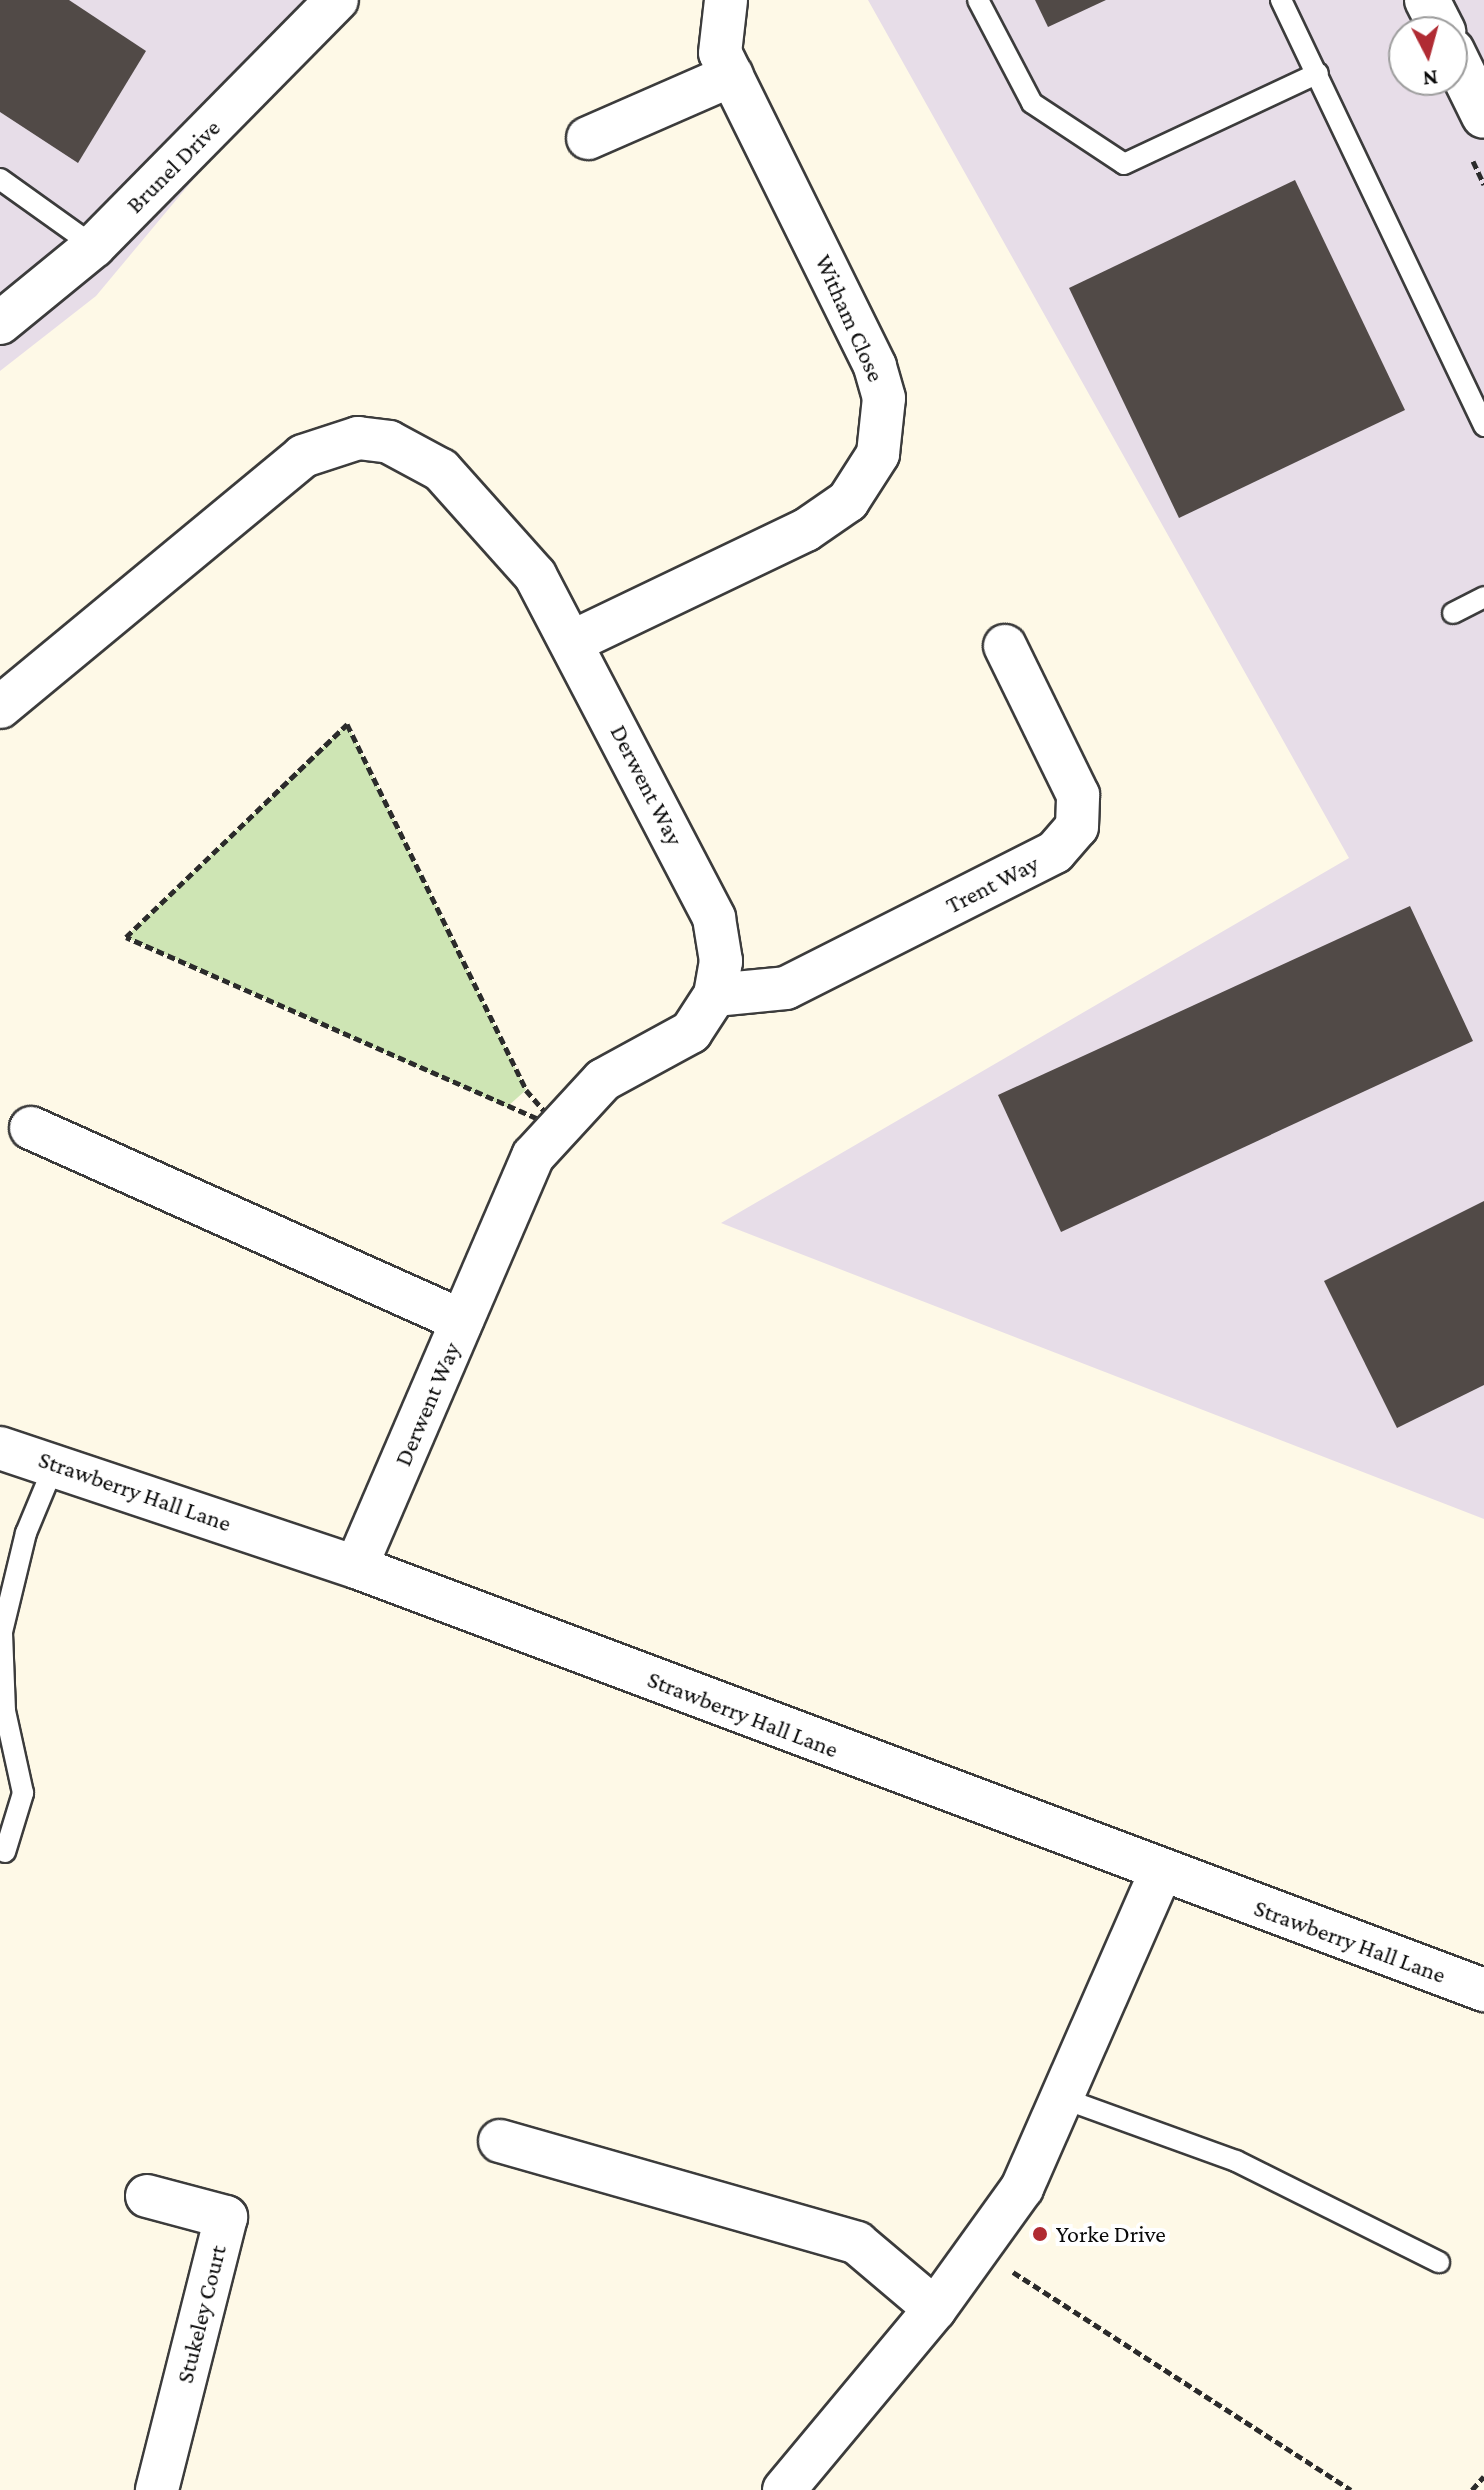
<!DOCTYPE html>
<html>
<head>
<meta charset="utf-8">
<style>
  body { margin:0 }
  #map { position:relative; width:1484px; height:2490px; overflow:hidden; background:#fef9e7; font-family:"Crimson Pro",serif }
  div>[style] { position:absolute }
  .industrial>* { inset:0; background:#e7dde8 }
  .green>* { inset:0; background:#cee5b4 }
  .building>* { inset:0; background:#514a47 }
  .path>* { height:5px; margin-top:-2.5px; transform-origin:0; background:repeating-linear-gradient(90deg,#2b2b2b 0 8px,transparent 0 12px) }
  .roads { filter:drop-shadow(2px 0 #3c3c3c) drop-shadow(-2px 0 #3c3c3c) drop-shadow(0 2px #3c3c3c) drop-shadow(0 -2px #3c3c3c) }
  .service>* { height:20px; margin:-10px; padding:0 10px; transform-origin:10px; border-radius:10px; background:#fff }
  .minor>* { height:42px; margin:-21px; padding:0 21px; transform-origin:21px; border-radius:21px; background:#fff }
  .tertiary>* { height:44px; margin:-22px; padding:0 22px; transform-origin:22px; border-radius:22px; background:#fff }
  .dots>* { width:22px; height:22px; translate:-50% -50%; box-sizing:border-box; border:4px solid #fff; border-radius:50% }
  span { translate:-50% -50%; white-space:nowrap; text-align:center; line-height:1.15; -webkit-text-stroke:8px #fff; paint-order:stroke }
  .street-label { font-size:24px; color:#090909 }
  .poi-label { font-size:24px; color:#090909 }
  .left { translate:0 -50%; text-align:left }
  .north { position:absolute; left:1388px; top:16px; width:80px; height:80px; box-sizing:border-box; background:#fff; border:2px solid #9d9d9d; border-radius:50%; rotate:174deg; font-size:22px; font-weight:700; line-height:32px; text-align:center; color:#090909 }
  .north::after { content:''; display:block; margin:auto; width:28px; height:36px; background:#b02b33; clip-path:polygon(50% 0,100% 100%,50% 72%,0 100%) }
</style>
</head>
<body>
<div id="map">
  <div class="industrial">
    <i style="clip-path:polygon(0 0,343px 0,96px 296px,0 371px)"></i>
    <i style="clip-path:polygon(evenodd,868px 0,1484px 0,1484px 1519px,721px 1223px,1349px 858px,868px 0,1404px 32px,1452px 32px,1452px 80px,1404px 80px,1404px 32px)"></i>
  </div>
  <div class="green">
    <i style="clip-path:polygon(347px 724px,526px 1090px,507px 1107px,126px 937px)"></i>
  </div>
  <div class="building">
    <i style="clip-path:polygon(0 0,69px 0,146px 51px,78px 163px,0 112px)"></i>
    <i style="clip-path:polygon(1035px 0,1106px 0,1048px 27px)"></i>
    <i style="clip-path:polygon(1295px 180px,1405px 410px,1179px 518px,1069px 288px)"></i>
    <i style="clip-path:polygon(1410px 906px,1473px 1041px,1061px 1232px,998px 1095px)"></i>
    <i style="clip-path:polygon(1484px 1201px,1484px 1385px,1397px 1428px,1324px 1281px)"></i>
  </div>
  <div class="path">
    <i style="left:1473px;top:161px;width:26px;rotate:65deg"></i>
    <i style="left:347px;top:724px;width:407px;rotate:63.9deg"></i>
    <i style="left:526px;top:1090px;width:50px;rotate:49deg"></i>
    <i style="left:559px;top:1128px;width:473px;rotate:-156.2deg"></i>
    <i style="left:126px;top:937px;width:307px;rotate:-43.9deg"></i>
    <i style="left:1013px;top:2272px;width:402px;rotate:32.8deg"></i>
    <i style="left:1472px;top:2490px;width:18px;rotate:-49deg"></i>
  </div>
  <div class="roads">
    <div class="service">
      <i style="left:978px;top:0;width:116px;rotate:62.3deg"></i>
      <i style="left:1032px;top:103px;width:110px;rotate:33.5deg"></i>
      <i style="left:1124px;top:164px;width:214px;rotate:-25.1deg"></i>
      <i style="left:1281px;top:0;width:472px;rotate:64.5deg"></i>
      <i style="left:0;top:179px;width:115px;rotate:35.5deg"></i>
      <i style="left:1453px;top:613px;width:35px;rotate:-27deg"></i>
      <i style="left:5px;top:1852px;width:62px;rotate:-73deg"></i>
      <i style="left:23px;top:1793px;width:84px;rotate:-102.4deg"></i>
      <i style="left:5px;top:1711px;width:79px;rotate:-92.2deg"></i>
      <i style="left:2px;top:1632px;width:102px;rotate:-76.4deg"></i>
      <i style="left:26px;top:1533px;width:78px;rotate:-67.4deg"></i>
      <i style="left:1062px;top:2098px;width:185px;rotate:19.9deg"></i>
      <i style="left:1236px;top:2161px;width:227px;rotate:26.5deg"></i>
    </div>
    <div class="minor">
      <i style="left:588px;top:138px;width:157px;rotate:-23.6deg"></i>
      <i style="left:0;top:323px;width:122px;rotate:-39.3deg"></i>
      <i style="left:94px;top:246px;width:346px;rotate:-45.4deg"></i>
      <i style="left:574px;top:641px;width:257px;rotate:-25.6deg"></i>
      <i style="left:806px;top:530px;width:51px;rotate:-34.6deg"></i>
      <i style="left:848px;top:501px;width:56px;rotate:-57.4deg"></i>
      <i style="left:878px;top:454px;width:56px;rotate:-83.9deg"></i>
      <i style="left:884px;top:398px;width:33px;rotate:-106deg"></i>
      <i style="left:875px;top:366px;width:349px;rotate:-116.3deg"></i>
      <i style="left:720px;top:53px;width:53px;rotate:-83.5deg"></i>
      <i style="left:0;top:707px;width:393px;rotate:-39.6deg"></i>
      <i style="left:303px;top:456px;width:58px;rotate:-18.1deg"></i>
      <i style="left:358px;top:438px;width:31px;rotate:7deg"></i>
      <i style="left:389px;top:442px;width:59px;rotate:28.3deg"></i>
      <i style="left:441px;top:470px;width:141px;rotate:48.2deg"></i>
      <i style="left:535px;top:575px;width:387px;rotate:62.4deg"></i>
      <i style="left:714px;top:918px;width:44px;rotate:80.8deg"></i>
      <i style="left:721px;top:961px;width:35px;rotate:100deg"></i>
      <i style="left:715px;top:995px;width:44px;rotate:123deg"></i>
      <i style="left:691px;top:1032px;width:100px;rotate:151.4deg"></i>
      <i style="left:603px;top:1080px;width:103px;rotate:132.6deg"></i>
      <i style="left:533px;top:1156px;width:447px;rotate:113.3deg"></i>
      <i style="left:715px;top:995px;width:71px;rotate:-5.6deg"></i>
      <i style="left:786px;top:988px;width:301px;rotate:-26.8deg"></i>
      <i style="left:1055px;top:852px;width:33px;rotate:-49deg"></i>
      <i style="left:1077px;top:827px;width:32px;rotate:-88deg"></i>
      <i style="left:1078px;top:795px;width:166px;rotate:-116.1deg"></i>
      <i style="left:31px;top:1128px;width:472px;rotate:24.1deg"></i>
      <i style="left:0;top:1448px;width:375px;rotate:18.5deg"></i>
      <i style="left:356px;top:1567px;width:1205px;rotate:20.56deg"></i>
      <i style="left:500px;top:2141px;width:371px;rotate:15.9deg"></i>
      <i style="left:857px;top:2243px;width:102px;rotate:40.2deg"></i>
      <i style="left:147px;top:2196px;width:82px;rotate:14.9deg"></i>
      <i style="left:226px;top:2217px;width:282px;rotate:104.2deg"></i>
      <i style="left:784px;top:2490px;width:236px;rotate:-50.2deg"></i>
      <i style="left:935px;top:2309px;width:149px;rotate:-54.3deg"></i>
      <i style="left:1022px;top:2188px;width:344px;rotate:-66.3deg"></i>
    </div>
    <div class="tertiary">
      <i style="left:1427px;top:0;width:36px;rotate:63deg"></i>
      <i style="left:1452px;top:51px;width:72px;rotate:63.8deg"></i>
    </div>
  </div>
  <div class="dots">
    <i style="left:1040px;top:2234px;background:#b02b33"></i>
  </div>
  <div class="street-label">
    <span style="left:173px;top:166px;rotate:-45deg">Brunel Drive</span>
    <span style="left:850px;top:318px;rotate:66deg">Witham Close</span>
    <span style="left:647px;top:785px;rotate:63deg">Derwent Way</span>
    <span style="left:992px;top:884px;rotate:-27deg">Trent Way</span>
    <span style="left:427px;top:1404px;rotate:-67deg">Derwent Way</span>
    <span style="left:135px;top:1491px;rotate:19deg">Strawberry Hall Lane</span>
    <span style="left:743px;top:1714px;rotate:21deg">Strawberry Hall Lane</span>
    <span style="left:1350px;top:1941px;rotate:20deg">Strawberry Hall Lane</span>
    <span style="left:201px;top:2314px;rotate:-76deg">Stukeley Court</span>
  </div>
  <div class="poi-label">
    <span class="left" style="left:1056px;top:2234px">Yorke Drive</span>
  </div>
  <div class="north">N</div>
</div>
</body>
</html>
